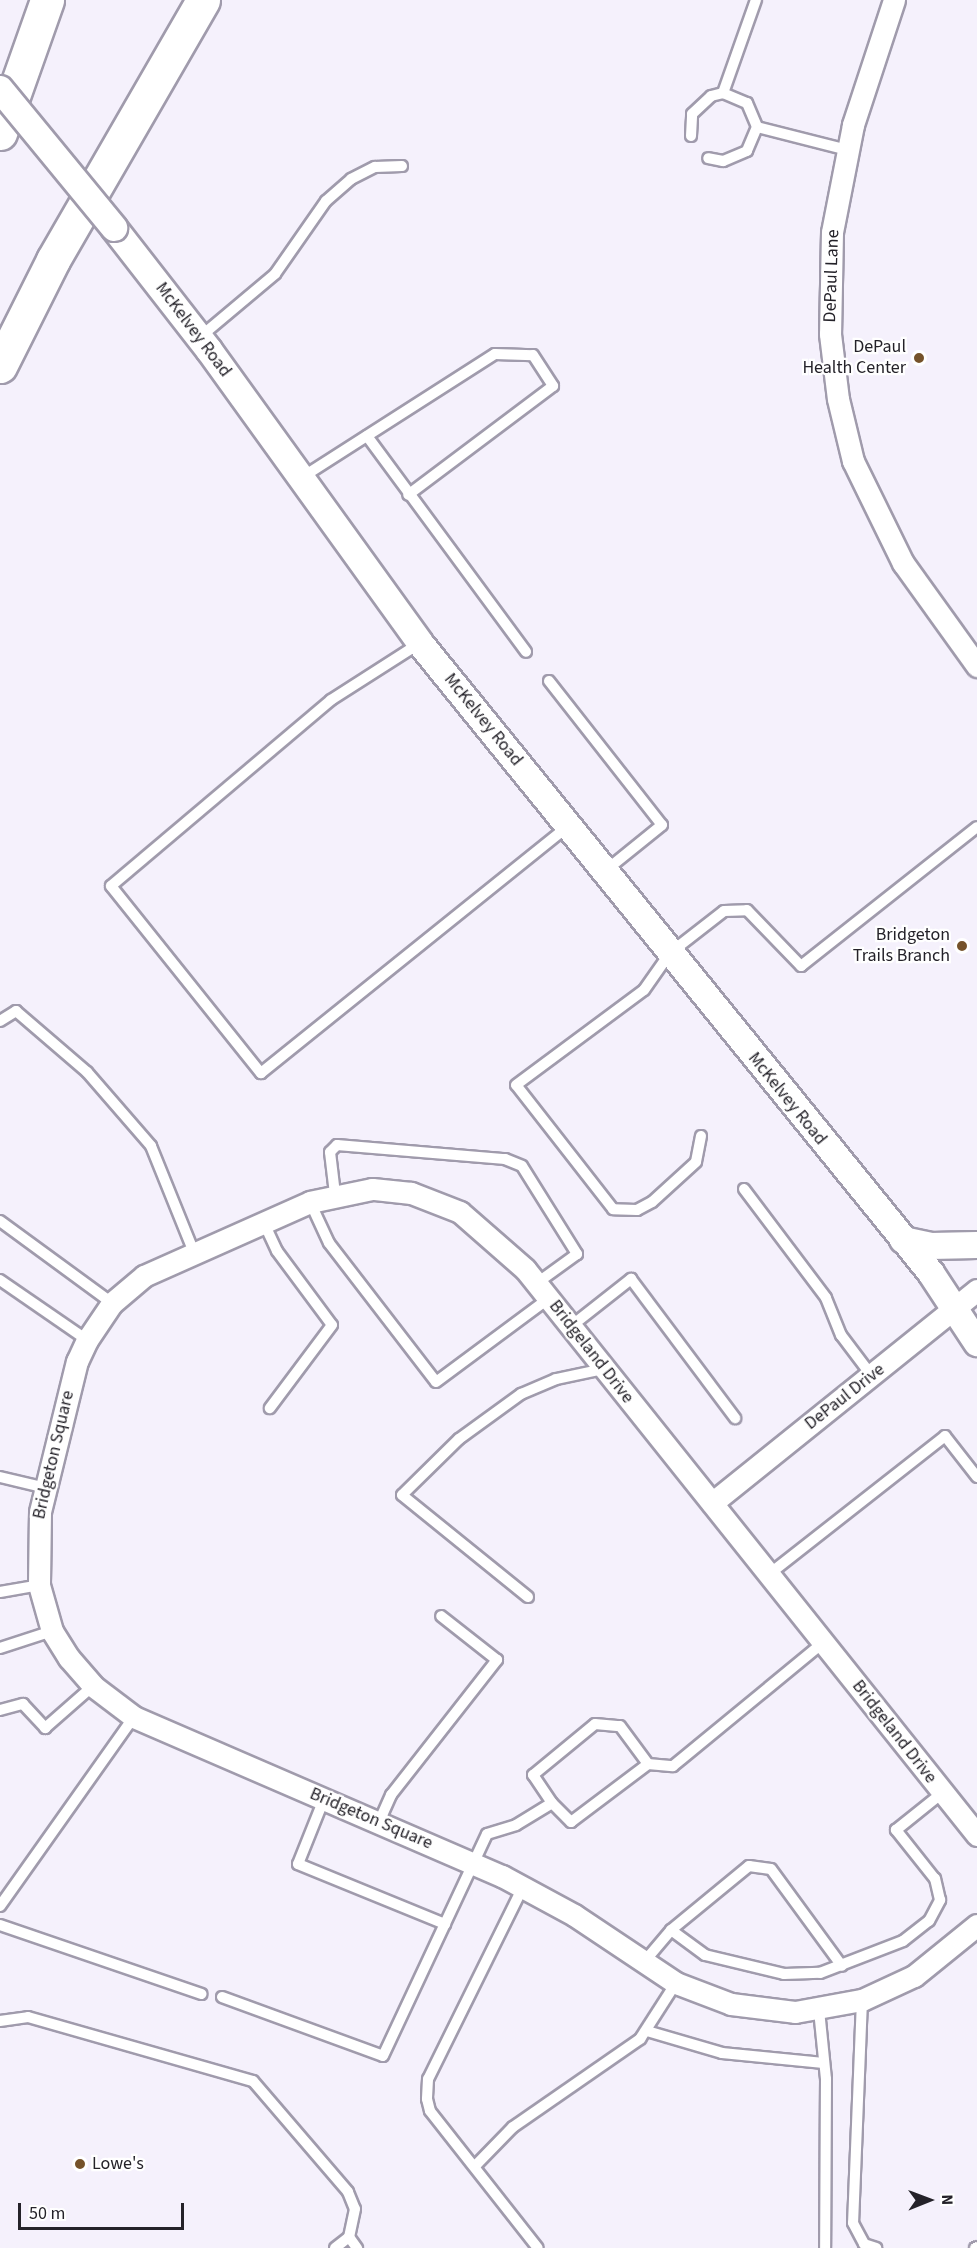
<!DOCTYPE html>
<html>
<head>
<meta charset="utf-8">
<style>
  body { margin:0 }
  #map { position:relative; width:977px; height:2248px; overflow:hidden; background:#f5f1fc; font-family:"Source Sans 3",sans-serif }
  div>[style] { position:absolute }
  .roads { filter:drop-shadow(2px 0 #a09bac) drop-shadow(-2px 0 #a09bac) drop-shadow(0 2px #a09bac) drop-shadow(0 -2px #a09bac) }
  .service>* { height:10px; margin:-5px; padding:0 5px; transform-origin:5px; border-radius:5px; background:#fff }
  .minor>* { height:21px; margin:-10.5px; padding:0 10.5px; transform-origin:10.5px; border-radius:10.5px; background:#fff }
  .tertiary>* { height:26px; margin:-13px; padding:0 13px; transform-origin:13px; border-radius:13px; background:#fff }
  .motorway>* { height:33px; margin:-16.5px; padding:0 16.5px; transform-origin:16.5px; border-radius:16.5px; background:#fff }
  .bridges { filter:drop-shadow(2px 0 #a09bac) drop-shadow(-2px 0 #a09bac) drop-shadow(0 2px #a09bac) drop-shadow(0 -2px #a09bac) }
  .tertiary-bridge>* { height:26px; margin:-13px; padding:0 13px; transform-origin:13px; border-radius:13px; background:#fff }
  .dots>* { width:16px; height:16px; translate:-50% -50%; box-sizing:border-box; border:3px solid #fff; border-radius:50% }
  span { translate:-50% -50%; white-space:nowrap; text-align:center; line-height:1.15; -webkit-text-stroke:4.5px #fff; paint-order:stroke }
  .street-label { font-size:18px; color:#242229 }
  .poi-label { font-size:18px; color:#242229 }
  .right { translate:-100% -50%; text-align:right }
  .left { translate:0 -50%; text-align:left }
  .north { position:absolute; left:899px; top:2170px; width:60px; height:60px; -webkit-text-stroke:4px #fff; paint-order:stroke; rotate:89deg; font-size:16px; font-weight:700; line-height:24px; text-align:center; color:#242229 }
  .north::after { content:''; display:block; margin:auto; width:21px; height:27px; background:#242229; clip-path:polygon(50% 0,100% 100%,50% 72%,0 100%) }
  .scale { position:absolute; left:18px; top:2203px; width:166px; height:27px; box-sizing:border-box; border:3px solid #242229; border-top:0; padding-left:8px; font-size:18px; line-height:21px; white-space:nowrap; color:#242229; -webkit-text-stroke:4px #fff; paint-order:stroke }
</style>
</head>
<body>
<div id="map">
  <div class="roads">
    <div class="service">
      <i style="left:723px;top:93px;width:99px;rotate:-70.5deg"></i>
      <i style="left:757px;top:127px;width:94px;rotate:14.2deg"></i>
      <i style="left:691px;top:136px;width:22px;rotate:-87deg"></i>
      <i style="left:692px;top:114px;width:26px;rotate:-43deg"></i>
      <i style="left:711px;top:96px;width:12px;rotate:-14deg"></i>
      <i style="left:723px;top:93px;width:26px;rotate:23deg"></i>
      <i style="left:747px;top:103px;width:26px;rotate:67deg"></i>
      <i style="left:757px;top:127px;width:26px;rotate:113deg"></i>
      <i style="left:747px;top:151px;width:26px;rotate:157deg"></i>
      <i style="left:723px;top:161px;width:15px;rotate:-169deg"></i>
      <i style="left:200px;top:337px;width:98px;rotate:-40deg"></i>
      <i style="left:275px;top:274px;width:89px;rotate:-55.1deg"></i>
      <i style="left:326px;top:201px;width:33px;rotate:-41deg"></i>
      <i style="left:351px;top:179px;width:27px;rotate:-27deg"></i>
      <i style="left:375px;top:167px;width:27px;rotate:-2deg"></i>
      <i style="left:367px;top:436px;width:268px;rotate:53.6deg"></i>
      <i style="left:301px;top:478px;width:230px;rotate:-32.6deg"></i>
      <i style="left:495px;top:354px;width:38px;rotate:2deg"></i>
      <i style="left:533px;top:355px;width:37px;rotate:57deg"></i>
      <i style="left:553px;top:386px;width:181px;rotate:143.1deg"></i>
      <i style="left:420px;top:643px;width:106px;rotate:147.4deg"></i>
      <i style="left:331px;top:700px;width:288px;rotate:139.8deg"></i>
      <i style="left:111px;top:886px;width:240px;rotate:51.3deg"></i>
      <i style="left:261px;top:1073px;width:394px;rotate:-38.8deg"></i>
      <i style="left:549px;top:681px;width:183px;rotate:51.9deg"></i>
      <i style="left:662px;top:825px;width:73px;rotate:141.1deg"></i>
      <i style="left:0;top:1021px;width:19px;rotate:-32deg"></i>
      <i style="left:16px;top:1011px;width:94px;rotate:40.7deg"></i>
      <i style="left:87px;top:1072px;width:98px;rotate:49.1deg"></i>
      <i style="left:151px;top:1146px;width:112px;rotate:68deg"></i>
      <i style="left:701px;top:1136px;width:26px;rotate:101deg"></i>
      <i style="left:696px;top:1162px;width:59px;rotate:137.7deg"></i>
      <i style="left:652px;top:1202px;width:17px;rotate:152deg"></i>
      <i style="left:637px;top:1210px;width:24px;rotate:-178deg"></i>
      <i style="left:613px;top:1209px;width:157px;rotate:-128deg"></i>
      <i style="left:516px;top:1085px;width:159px;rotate:-36.6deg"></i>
      <i style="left:644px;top:990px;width:45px;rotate:-54.9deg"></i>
      <i style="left:670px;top:953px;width:68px;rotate:-37.9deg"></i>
      <i style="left:724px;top:911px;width:23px;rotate:-2deg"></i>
      <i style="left:747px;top:910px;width:78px;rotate:46deg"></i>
      <i style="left:801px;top:966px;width:224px;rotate:-38.3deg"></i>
      <i style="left:744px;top:1189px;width:136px;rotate:53deg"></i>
      <i style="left:826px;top:1298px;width:40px;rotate:68deg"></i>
      <i style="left:841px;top:1335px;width:51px;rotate:52.9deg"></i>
      <i style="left:335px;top:1194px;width:42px;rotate:-96.8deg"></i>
      <i style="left:330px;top:1152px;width:10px;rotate:-45deg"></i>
      <i style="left:337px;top:1145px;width:169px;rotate:4.8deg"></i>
      <i style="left:505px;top:1159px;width:18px;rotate:22deg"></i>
      <i style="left:522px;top:1166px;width:104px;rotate:58deg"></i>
      <i style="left:577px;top:1254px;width:49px;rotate:144.1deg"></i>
      <i style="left:310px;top:1202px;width:45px;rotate:65.1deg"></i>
      <i style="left:329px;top:1243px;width:175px;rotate:52.4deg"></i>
      <i style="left:436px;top:1382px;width:141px;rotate:-36.6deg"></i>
      <i style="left:0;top:1221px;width:139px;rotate:36.2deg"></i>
      <i style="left:263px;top:1221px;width:33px;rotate:65deg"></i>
      <i style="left:277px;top:1251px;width:92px;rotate:53.4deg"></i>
      <i style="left:332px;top:1325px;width:104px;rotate:126.8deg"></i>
      <i style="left:0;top:1280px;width:106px;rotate:34.6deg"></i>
      <i style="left:570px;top:1327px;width:78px;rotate:-38.2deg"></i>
      <i style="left:631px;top:1279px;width:174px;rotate:53.2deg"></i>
      <i style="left:0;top:1477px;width:47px;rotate:13.4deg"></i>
      <i style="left:768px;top:1575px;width:225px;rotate:-38.1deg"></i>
      <i style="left:945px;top:1436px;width:52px;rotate:52deg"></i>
      <i style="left:0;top:1592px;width:40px;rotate:-10deg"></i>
      <i style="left:528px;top:1597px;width:162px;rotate:-141deg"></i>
      <i style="left:402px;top:1495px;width:80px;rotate:-44.5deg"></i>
      <i style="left:459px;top:1439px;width:77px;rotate:-36deg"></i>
      <i style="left:521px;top:1394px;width:38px;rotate:-23deg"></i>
      <i style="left:556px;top:1379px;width:49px;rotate:-11.8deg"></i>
      <i style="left:0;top:1648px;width:55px;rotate:-18.1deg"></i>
      <i style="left:0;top:1710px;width:24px;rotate:-15deg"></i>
      <i style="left:23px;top:1704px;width:33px;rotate:47deg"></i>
      <i style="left:45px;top:1728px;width:64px;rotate:-41.2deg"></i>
      <i style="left:324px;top:1799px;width:70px;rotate:111.8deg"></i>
      <i style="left:298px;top:1864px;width:159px;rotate:22.2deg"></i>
      <i style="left:552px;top:1803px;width:34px;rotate:-124deg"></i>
      <i style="left:533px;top:1775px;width:80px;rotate:-39.4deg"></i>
      <i style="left:595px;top:1724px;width:25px;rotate:5deg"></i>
      <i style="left:620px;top:1726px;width:47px;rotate:53.6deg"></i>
      <i style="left:379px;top:1822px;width:30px;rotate:-66deg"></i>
      <i style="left:391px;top:1795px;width:172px;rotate:-51.9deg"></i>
      <i style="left:497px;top:1660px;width:71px;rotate:-141.8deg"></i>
      <i style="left:523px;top:1887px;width:214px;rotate:116.3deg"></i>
      <i style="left:428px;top:2079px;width:20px;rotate:93deg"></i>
      <i style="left:427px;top:2099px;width:12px;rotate:76deg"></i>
      <i style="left:430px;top:2111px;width:174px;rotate:51.8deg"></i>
      <i style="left:0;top:1906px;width:232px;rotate:-54.7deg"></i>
      <i style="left:0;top:1925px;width:213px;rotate:18.9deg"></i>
      <i style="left:671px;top:1930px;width:101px;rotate:-39.4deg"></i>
      <i style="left:749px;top:1866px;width:22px;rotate:8deg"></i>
      <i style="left:771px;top:1869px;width:120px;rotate:53.8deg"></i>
      <i style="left:644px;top:1962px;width:42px;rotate:-49.8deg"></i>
      <i style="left:671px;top:1930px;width:42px;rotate:36.3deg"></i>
      <i style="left:705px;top:1955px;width:81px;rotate:13.5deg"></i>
      <i style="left:784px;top:1974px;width:36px;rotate:-2deg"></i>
      <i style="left:820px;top:1973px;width:89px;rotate:-21.1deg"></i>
      <i style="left:903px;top:1941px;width:33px;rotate:-38deg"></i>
      <i style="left:929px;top:1921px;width:24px;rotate:-62deg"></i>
      <i style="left:940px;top:1900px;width:22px;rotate:-103deg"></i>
      <i style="left:935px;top:1879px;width:63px;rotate:-128.5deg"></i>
      <i style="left:896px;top:1830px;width:59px;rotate:-38.8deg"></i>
      <i style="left:222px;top:1997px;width:171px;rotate:20.1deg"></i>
      <i style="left:383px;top:2056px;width:245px;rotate:-64.9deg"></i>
      <i style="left:487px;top:1834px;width:30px;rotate:-17deg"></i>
      <i style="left:516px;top:1825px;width:42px;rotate:-31.4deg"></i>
      <i style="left:552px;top:1803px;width:27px;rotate:45deg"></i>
      <i style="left:571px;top:1822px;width:96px;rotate:-37deg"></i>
      <i style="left:648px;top:1764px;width:25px;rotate:5deg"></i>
      <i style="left:673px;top:1766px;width:195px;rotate:-39.4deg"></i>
      <i style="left:862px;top:2000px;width:223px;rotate:92.3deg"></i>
      <i style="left:853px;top:2223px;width:24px;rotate:62deg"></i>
      <i style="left:864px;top:2244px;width:13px;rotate:18deg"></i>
      <i style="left:819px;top:2010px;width:69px;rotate:84.2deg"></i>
      <i style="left:826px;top:2079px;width:169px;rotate:90.3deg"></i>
      <i style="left:0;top:2021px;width:28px;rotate:-8deg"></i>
      <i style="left:28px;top:2017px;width:234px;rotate:15.9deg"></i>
      <i style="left:253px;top:2081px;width:146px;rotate:49.4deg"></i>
      <i style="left:348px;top:2192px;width:18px;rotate:68deg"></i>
      <i style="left:355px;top:2209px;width:29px;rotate:102deg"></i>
      <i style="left:647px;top:2031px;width:78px;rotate:16.3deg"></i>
      <i style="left:722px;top:2053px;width:102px;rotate:5.6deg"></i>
      <i style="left:476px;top:2165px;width:53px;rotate:-45.8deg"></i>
      <i style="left:513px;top:2127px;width:155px;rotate:-34.7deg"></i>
      <i style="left:640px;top:2039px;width:67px;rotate:-57.3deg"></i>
      <i style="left:335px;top:2248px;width:18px;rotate:-38deg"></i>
      <i style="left:349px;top:2237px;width:14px;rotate:54deg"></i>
      <i style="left:975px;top:2248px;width:2px;rotate:-27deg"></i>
    </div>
    <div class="minor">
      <i style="left:894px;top:0;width:132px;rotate:108.2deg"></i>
      <i style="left:853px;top:125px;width:109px;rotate:101.1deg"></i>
      <i style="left:832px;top:232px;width:102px;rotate:91.1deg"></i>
      <i style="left:830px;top:334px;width:65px;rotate:83deg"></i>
      <i style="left:838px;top:399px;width:64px;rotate:76.4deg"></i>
      <i style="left:853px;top:461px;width:114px;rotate:63.9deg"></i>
      <i style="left:903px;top:563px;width:127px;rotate:54.3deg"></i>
      <i style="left:712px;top:1503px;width:340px;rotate:-38.8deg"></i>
      <i style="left:977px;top:1835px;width:724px;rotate:-128.61deg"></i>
      <i style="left:525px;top:1269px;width:86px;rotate:-138.8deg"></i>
      <i style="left:460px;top:1212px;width:53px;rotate:-158.8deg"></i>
      <i style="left:411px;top:1193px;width:39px;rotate:-174deg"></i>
      <i style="left:372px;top:1189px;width:63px;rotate:168.2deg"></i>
      <i style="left:310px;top:1202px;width:182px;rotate:156deg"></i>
      <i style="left:144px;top:1276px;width:42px;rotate:139.8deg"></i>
      <i style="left:112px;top:1303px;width:45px;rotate:124deg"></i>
      <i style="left:87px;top:1340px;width:23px;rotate:115deg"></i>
      <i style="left:77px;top:1361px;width:155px;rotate:103.8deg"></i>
      <i style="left:40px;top:1512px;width:73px;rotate:90.8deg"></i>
      <i style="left:39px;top:1585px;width:48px;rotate:74.2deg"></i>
      <i style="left:52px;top:1631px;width:32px;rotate:58deg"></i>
      <i style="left:69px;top:1658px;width:37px;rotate:49deg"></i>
      <i style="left:93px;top:1686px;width:51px;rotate:37.1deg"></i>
      <i style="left:134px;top:1717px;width:401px;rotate:23.4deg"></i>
      <i style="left:502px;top:1876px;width:82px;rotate:28.4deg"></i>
      <i style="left:574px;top:1915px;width:123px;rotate:33.7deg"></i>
      <i style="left:676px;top:1983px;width:59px;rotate:20.9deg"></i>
      <i style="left:731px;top:2004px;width:64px;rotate:7.1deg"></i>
      <i style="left:795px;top:2012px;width:68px;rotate:-10.2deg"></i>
      <i style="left:862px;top:2000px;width:57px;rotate:-24.8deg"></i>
      <i style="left:914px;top:1976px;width:81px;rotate:-39deg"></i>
    </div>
    <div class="tertiary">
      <i style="left:114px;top:228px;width:155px;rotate:52.1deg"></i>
      <i style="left:209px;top:350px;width:361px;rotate:54.2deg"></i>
      <i style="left:420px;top:643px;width:811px;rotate:50.95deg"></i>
      <i style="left:931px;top:1273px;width:84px;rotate:56.7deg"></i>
      <i style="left:903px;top:1240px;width:29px;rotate:12deg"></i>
      <i style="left:931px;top:1246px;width:46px;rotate:-1.2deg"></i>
    </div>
    <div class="motorway">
      <i style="left:0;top:133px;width:141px;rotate:-70.5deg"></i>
      <i style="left:0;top:366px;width:119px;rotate:-63.4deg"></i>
      <i style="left:53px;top:260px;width:300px;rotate:-60deg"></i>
    </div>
  </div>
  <div class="bridges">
    <div class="tertiary-bridge">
      <i style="left:0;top:89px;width:180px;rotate:50.6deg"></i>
    </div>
  </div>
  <div class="dots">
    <i style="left:919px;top:358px;background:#75522a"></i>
    <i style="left:962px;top:946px;background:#75522a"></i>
    <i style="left:80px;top:2164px;background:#75522a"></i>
  </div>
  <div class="street-label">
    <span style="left:832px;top:276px;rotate:-88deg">DePaul Lane</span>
    <span style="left:193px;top:330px;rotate:53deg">McKelvey Road</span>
    <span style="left:483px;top:720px;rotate:51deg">McKelvey Road</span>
    <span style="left:787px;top:1099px;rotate:51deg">McKelvey Road</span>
    <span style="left:591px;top:1352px;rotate:52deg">Bridgeland Drive</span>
    <span style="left:845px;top:1397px;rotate:-38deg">DePaul Drive</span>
    <span style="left:54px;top:1455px;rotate:-77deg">Bridgeton Square</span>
    <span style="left:894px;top:1732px;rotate:52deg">Bridgeland Drive</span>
    <span style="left:371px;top:1819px;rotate:23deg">Bridgeton Square</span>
  </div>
  <div class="poi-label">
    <span class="right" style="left:906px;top:358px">DePaul<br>Health Center</span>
    <span class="right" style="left:950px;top:946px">Bridgeton<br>Trails Branch</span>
    <span class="left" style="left:92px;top:2164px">Lowe's</span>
  </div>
  <div class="north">N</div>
  <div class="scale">50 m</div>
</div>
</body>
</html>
